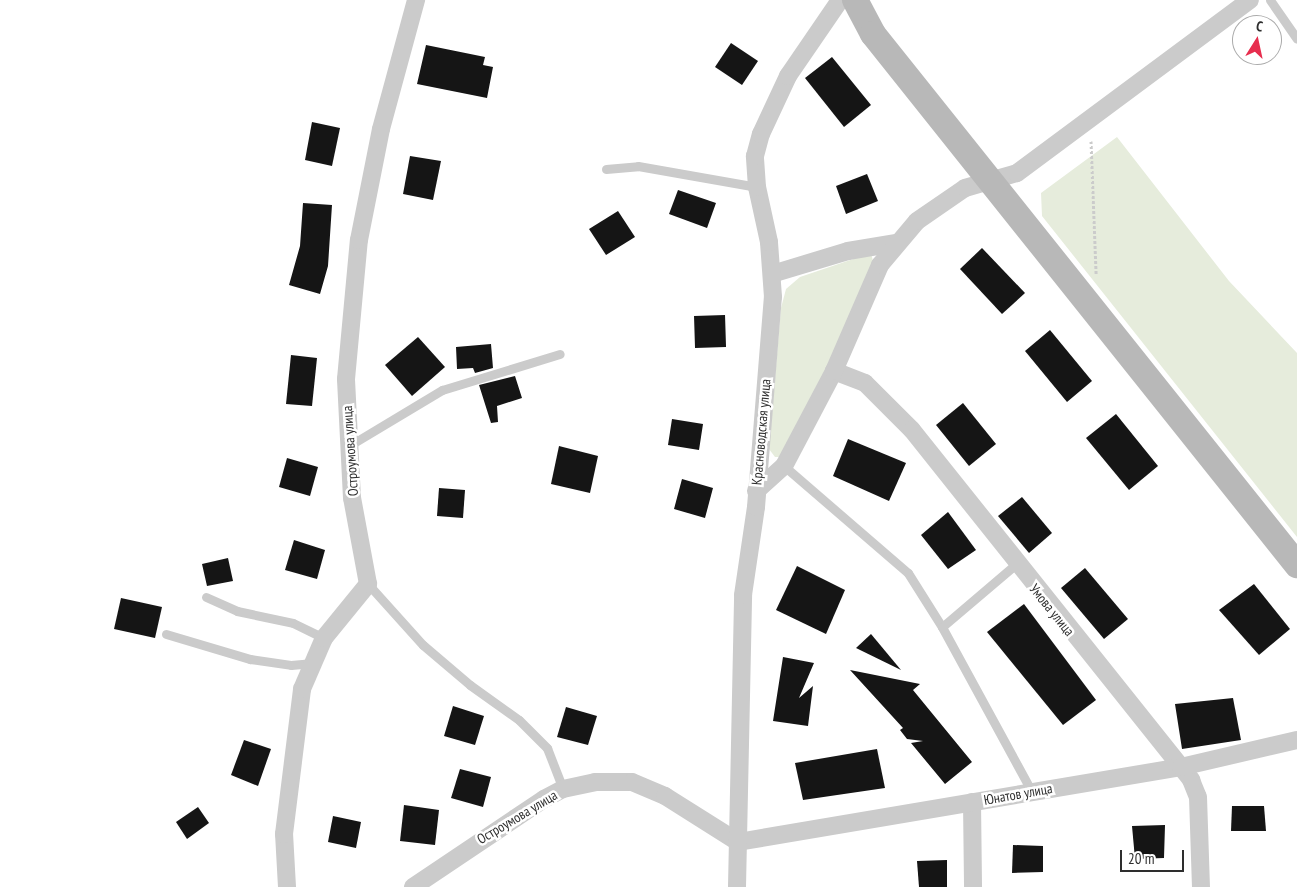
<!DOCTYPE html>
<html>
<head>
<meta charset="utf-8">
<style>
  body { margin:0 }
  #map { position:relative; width:1297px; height:887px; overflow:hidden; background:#fff; font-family:"PT Sans Narrow",sans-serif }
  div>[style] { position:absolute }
  .green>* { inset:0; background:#e6ecdc }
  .building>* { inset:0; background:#151515 }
  .path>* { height:3px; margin-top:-1.5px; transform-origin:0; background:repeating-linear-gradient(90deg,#cbcbcb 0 2.5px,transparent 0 5px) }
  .lane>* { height:9px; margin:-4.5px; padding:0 4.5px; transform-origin:4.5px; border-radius:4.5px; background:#cbcbcb }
  .street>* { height:18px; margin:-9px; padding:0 9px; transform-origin:9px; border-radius:9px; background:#cbcbcb }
  .secondary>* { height:26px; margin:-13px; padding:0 13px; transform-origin:13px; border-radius:13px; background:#b8b8b8 }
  span { translate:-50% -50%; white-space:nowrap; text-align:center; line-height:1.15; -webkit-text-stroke:5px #fff; paint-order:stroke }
  .street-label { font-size:14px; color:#2e2e2e }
  .north { position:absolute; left:1232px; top:15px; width:50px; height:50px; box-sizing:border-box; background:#fff; border:1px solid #ababab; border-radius:50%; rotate:10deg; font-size:14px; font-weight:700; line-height:20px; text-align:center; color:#2e2e2e }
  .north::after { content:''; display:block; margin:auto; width:18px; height:22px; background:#e72e4e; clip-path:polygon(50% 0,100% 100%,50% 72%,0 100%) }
  .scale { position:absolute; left:1120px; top:850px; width:64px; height:22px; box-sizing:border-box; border:2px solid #2e2e2e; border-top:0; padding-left:6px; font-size:15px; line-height:18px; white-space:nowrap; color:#2e2e2e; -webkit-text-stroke:4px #fff; paint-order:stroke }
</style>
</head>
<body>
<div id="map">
  <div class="green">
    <i style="clip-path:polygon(1117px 137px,1229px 281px,1297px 353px,1297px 537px,1042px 216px,1041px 193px)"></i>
    <i style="clip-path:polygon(871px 253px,874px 265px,817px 397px,783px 457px,775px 457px,769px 449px,781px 308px,786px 289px,800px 277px)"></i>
  </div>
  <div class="building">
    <i style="clip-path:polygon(731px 43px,758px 61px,742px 85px,715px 67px)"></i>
    <i style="clip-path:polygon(426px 45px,485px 57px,483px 65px,493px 67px,487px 98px,417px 84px)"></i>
    <i style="clip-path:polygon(832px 57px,871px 105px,844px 127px,805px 78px)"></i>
    <i style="clip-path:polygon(312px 122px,340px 128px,332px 166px,305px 160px)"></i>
    <i style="clip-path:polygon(410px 156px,441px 161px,433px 200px,403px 194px)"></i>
    <i style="clip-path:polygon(867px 174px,878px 201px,846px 214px,836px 186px)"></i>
    <i style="clip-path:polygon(678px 190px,716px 203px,707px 228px,669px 214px)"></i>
    <i style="clip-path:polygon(303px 203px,332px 205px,328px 266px,320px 294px,289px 285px,300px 246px)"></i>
    <i style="clip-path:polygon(618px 211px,635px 237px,606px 255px,589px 229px)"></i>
    <i style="clip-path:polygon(982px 248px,1025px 293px,1002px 314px,960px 269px)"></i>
    <i style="clip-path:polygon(725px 315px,726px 347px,695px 348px,694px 316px)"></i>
    <i style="clip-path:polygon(1050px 330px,1092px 381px,1067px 402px,1025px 351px)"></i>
    <i style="clip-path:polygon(418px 337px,445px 367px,412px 396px,385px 365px)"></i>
    <i style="clip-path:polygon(491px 344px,493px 368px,475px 373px,473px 368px,457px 369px,456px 347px)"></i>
    <i style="clip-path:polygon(291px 355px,317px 358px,312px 406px,286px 404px)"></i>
    <i style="clip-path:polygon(515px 376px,522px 398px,497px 406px,498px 422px,491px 423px,479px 385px)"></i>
    <i style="clip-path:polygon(963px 403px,996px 444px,969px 466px,936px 425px)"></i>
    <i style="clip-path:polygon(1116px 414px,1158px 466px,1129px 490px,1086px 438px)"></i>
    <i style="clip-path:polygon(672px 419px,703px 424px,699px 450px,668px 445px)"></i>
    <i style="clip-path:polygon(848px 439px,906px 463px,889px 501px,833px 476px)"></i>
    <i style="clip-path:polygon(559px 446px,598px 456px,590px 493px,551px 484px)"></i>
    <i style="clip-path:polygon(287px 458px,318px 467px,310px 496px,279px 487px)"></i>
    <i style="clip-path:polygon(682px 479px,713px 488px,705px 518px,674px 509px)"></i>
    <i style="clip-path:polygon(439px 488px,465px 490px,463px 518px,437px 516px)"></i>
    <i style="clip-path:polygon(1022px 497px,1052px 533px,1029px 553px,998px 516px)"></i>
    <i style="clip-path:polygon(948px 512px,976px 550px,948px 569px,921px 535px)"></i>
    <i style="clip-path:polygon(294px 540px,325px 550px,317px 579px,285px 570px)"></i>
    <i style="clip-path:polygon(228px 558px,233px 581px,207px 586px,202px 564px)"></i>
    <i style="clip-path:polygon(797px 566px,845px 590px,826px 634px,776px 610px)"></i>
    <i style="clip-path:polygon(1085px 568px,1128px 619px,1104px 639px,1061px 588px)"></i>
    <i style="clip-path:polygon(1254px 584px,1290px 629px,1259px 655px,1219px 610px)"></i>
    <i style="clip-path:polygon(121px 598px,162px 607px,155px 638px,114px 629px)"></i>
    <i style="clip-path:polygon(1024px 604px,1096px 700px,1063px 725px,987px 632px)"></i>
    <i style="clip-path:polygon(871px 634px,901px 670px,856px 648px)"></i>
    <i style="clip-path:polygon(783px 657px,814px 663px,799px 698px,813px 686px,808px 726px,773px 721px)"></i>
    <i style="clip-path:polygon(850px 670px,920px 684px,913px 690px,972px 762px,945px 784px,911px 743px,923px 741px,907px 739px,900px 730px,903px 728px)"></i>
    <i style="clip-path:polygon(1233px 698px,1241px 740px,1182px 749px,1175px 704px)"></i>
    <i style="clip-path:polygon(453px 706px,484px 716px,475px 745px,444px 736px)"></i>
    <i style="clip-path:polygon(566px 707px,597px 716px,588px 745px,557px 737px)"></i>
    <i style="clip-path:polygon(244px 740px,271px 749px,258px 786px,231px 775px)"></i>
    <i style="clip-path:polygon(877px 749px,885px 788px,803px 800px,795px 763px)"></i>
    <i style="clip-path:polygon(460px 769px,491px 777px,483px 807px,451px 798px)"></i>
    <i style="clip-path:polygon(404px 805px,439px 810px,435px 845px,400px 841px)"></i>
    <i style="clip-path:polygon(1232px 806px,1264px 806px,1266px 831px,1231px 831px)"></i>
    <i style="clip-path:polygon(198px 807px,209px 823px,187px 839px,176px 822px)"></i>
    <i style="clip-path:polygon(333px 816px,361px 822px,356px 848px,328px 842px)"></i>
    <i style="clip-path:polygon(1165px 825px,1164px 858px,1135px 859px,1132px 826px)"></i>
    <i style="clip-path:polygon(1013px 845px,1043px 846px,1043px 872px,1012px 873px)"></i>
    <i style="clip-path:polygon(947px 860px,947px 887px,919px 887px,917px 861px)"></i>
  </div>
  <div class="path">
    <i style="left:1091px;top:141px;width:133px;rotate:87.8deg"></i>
  </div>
  <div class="lane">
    <i style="left:1270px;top:0;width:47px;rotate:55.3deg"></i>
    <i style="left:606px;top:169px;width:32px;rotate:-5deg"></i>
    <i style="left:638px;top:166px;width:121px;rotate:10deg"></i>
    <i style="left:347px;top:447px;width:111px;rotate:-31deg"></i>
    <i style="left:442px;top:390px;width:123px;rotate:-17deg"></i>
    <i style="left:784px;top:466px;width:164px;rotate:40.8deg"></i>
    <i style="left:908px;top:573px;width:64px;rotate:57.8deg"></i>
    <i style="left:1016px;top:564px;width:97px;rotate:139.6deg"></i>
    <i style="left:942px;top:627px;width:188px;rotate:61.4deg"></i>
    <i style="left:368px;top:584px;width:82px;rotate:48deg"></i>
    <i style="left:423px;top:645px;width:62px;rotate:40.4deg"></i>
    <i style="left:470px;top:685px;width:60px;rotate:35.5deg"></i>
    <i style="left:519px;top:720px;width:40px;rotate:45deg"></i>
    <i style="left:547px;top:748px;width:44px;rotate:68.7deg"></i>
    <i style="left:206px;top:597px;width:34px;rotate:24deg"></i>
    <i style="left:237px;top:611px;width:57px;rotate:12.1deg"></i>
    <i style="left:293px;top:623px;width:34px;rotate:26deg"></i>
    <i style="left:166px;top:634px;width:88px;rotate:16.6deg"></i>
    <i style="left:250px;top:659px;width:41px;rotate:8.3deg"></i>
    <i style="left:291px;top:665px;width:22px;rotate:-5deg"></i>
  </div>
  <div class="street">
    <i style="left:772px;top:274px;width:79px;rotate:-16.8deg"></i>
    <i style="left:848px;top:251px;width:49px;rotate:-9.5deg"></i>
    <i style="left:834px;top:371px;width:33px;rotate:21deg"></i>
    <i style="left:865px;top:383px;width:66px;rotate:45deg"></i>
    <i style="left:912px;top:430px;width:448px;rotate:51.4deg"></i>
    <i style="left:1191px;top:780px;width:18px;rotate:68deg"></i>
    <i style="left:1198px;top:797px;width:90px;rotate:88.1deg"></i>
    <i style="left:756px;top:491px;width:38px;rotate:-42deg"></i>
    <i style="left:784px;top:466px;width:107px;rotate:-62.2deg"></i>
    <i style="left:834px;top:371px;width:116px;rotate:-66.5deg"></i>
    <i style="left:880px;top:265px;width:57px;rotate:-49.9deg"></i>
    <i style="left:917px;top:221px;width:58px;rotate:-34.5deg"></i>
    <i style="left:965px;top:188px;width:54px;rotate:-16.1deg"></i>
    <i style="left:1017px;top:173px;width:290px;rotate:-36.6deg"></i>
    <i style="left:972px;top:802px;width:85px;rotate:89.3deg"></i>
    <i style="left:287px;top:887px;width:53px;rotate:-93.2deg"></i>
    <i style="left:284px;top:834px;width:146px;rotate:-82.9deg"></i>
    <i style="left:302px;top:689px;width:56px;rotate:-66.7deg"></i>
    <i style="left:324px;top:638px;width:70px;rotate:-50.8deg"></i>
    <i style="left:368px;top:584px;width:87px;rotate:-100.5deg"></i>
    <i style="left:352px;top:498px;width:119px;rotate:-92.9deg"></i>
    <i style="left:346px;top:379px;width:140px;rotate:-84.7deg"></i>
    <i style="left:359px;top:240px;width:113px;rotate:-78.8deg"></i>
    <i style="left:381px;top:129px;width:134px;rotate:-74.8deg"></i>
    <i style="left:413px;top:887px;width:158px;rotate:-33.9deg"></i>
    <i style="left:544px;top:799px;width:21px;rotate:-28deg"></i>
    <i style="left:563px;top:789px;width:33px;rotate:-12deg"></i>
    <i style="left:595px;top:782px;width:37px"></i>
    <i style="left:632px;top:782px;width:36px;rotate:23deg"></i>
    <i style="left:665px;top:796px;width:86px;rotate:32.2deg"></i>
    <i style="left:738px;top:842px;width:449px;rotate:-9.6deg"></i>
    <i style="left:1181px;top:767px;width:119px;rotate:-13.1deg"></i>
    <i style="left:737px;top:887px;width:292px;rotate:-88.8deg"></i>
    <i style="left:743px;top:595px;width:89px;rotate:-81.6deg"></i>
    <i style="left:756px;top:507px;width:211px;rotate:-85.4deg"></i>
    <i style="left:773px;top:297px;width:55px;rotate:-94.2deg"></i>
    <i style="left:769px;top:242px;width:56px;rotate:-102.3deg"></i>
    <i style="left:757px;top:187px;width:31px;rotate:-94deg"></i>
    <i style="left:755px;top:156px;width:23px;rotate:-75deg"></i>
    <i style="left:761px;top:134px;width:64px;rotate:-65deg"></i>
    <i style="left:788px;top:76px;width:92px;rotate:-55.6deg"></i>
  </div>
  <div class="secondary">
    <i style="left:855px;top:0;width:38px;rotate:62deg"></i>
    <i style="left:873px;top:34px;width:680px;rotate:51.39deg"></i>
  </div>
  <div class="street-label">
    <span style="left:761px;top:432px;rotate:-85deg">Красноводская улица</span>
    <span style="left:350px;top:451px;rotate:-94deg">Остроумова улица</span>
    <span style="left:1052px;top:610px;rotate:51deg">Умова улица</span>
    <span style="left:1018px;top:794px;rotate:-10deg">Юнатов улица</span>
    <span style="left:517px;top:817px;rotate:-31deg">Остроумова улица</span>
  </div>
  <div class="north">С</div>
  <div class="scale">20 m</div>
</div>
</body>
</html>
